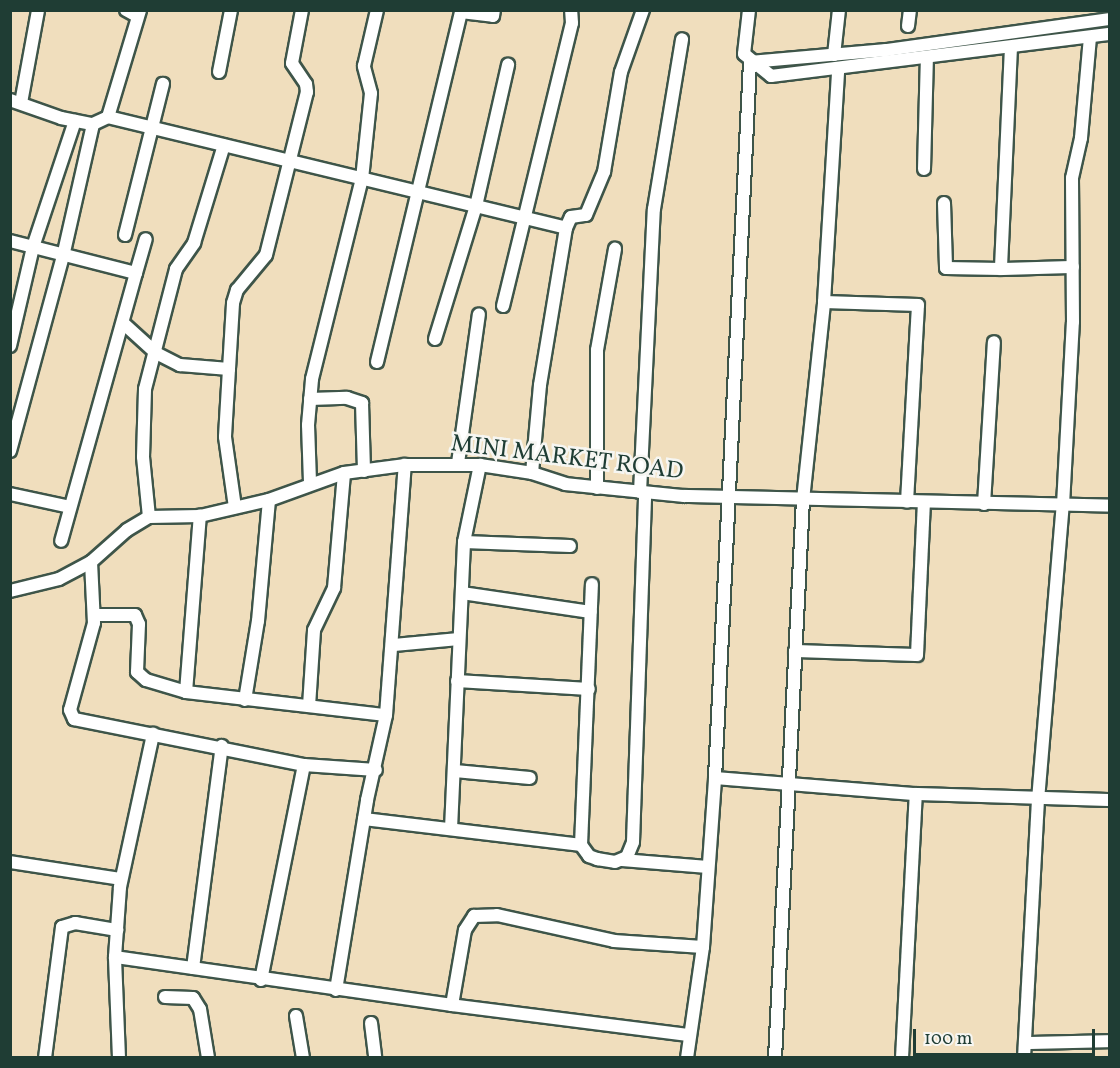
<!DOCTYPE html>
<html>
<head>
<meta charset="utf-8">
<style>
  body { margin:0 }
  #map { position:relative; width:1120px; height:1068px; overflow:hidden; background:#f0debd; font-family:Vollkorn,serif }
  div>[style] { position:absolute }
  .roads { filter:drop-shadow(2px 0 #3e5549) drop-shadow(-2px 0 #3e5549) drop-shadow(0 2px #3e5549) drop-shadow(0 -2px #3e5549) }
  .minor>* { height:12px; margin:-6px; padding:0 6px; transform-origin:6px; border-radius:6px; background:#fff }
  span { translate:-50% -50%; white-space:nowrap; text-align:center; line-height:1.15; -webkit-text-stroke:5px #f6f6f2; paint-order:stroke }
  .street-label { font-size:24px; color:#1f3d34 }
  .frame { position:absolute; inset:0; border:12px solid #1f3d34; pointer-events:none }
  .scale { position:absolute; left:913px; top:1029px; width:182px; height:27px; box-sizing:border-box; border:3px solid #1f3d34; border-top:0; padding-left:8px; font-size:18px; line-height:21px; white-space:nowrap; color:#1f3d34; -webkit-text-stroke:4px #f6f6f2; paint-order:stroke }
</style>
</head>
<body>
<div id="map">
  <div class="roads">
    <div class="minor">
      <i style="left:126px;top:10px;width:13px;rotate:29deg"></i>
      <i style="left:749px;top:10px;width:44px;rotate:96.5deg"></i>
      <i style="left:744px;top:54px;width:35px;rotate:39deg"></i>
      <i style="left:771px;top:76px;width:342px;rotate:-7.1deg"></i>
      <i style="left:908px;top:26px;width:16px;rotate:-83deg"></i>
      <i style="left:1011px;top:47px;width:222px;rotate:92.6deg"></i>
      <i style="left:1001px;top:269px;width:72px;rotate:-1.6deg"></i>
      <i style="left:834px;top:55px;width:45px;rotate:-83.7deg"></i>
      <i style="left:750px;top:62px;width:137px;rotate:-5deg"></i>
      <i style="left:886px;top:50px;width:226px;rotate:-7.9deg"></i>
      <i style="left:219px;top:72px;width:63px;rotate:-79deg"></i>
      <i style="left:10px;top:100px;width:54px;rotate:19.4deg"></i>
      <i style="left:61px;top:118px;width:33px;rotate:11deg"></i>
      <i style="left:93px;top:124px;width:17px;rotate:-25deg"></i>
      <i style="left:108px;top:117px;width:471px;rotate:13.6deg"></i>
      <i style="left:21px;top:103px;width:95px;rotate:-79.6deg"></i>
      <i style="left:108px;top:117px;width:112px;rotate:-73.3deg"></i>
      <i style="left:924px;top:169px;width:111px;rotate:-88.5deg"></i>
      <i style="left:944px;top:203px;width:65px;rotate:88.2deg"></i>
      <i style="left:946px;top:268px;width:55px;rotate:1deg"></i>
      <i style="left:125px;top:235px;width:156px;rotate:-75.9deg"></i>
      <i style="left:10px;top:241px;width:130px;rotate:14.3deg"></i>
      <i style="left:136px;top:273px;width:278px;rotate:105.6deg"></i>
      <i style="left:136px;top:273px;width:35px;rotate:-74deg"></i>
      <i style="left:824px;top:302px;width:94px;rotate:1.8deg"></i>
      <i style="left:918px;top:305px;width:197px;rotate:93.2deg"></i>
      <i style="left:503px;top:306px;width:291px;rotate:-76.3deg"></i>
      <i style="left:572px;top:23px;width:13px;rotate:-94deg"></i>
      <i style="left:123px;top:323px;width:45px;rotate:42.3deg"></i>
      <i style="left:156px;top:353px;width:27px;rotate:27deg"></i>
      <i style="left:180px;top:365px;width:49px;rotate:4.7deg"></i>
      <i style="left:229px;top:369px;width:68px;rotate:93.4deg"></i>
      <i style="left:225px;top:437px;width:71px;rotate:81.9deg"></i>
      <i style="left:435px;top:339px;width:139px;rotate:-72.9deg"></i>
      <i style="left:476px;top:206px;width:145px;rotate:-77.2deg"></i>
      <i style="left:10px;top:346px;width:102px;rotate:-76.9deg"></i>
      <i style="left:33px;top:247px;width:133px;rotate:-71.6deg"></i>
      <i style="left:377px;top:362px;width:360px;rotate:-76.5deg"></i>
      <i style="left:461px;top:12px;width:32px;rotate:7deg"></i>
      <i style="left:493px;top:16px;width:6px;rotate:-81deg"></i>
      <i style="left:229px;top:369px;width:66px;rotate:-86.5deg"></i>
      <i style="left:233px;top:303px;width:14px;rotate:-73deg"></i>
      <i style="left:237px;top:290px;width:45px;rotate:-50.4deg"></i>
      <i style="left:266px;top:255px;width:168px;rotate:-75.9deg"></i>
      <i style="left:307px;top:92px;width:8px;rotate:-97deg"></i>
      <i style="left:306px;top:84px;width:25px;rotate:-124deg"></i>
      <i style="left:292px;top:63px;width:54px;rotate:-79.3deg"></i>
      <i style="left:310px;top:399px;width:37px;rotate:-2deg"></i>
      <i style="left:347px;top:398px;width:16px;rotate:18deg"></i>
      <i style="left:362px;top:403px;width:68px;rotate:88.3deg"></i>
      <i style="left:10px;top:451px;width:206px;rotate:-74.8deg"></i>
      <i style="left:64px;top:252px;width:131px;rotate:-77.2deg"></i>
      <i style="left:458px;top:463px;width:150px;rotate:-82deg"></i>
      <i style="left:532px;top:473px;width:88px;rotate:-84.8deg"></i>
      <i style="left:540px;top:385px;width:159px;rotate:-80.6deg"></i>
      <i style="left:566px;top:228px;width:12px;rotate:-66deg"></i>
      <i style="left:571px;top:217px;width:15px;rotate:-8deg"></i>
      <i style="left:586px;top:215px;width:47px;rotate:-67.3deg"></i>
      <i style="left:604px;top:172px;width:101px;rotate:-80.4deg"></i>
      <i style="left:621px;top:72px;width:66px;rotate:-70.5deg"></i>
      <i style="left:310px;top:482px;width:57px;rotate:-92deg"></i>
      <i style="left:308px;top:425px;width:46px;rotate:-85deg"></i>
      <i style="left:312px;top:379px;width:206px;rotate:-76deg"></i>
      <i style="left:362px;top:179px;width:86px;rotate:-84deg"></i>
      <i style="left:371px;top:93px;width:28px;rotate:-105deg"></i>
      <i style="left:364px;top:66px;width:57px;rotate:-76.9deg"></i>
      <i style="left:597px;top:488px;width:138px;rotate:-90deg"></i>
      <i style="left:597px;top:350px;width:103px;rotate:-79.9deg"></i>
      <i style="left:640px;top:492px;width:283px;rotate:-87.2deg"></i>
      <i style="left:654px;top:209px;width:172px;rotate:-80.6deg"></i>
      <i style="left:10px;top:494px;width:61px;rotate:12.2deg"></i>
      <i style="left:984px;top:504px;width:162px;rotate:-86.5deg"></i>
      <i style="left:149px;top:517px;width:60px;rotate:-95.7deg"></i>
      <i style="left:143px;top:457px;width:68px;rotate:-88.3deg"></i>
      <i style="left:145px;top:389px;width:124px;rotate:-75.5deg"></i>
      <i style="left:176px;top:269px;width:32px;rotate:-55deg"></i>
      <i style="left:194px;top:243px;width:102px;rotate:-73deg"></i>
      <i style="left:464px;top:542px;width:106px;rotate:2.2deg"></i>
      <i style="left:91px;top:562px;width:61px;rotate:87.2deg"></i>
      <i style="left:94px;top:623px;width:90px;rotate:105.4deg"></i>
      <i style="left:70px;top:710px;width:10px;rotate:66deg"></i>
      <i style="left:74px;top:719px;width:235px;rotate:11.3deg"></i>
      <i style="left:304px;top:765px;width:72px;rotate:4deg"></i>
      <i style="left:10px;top:591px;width:50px;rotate:-13.8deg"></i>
      <i style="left:59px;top:579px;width:36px;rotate:-28deg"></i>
      <i style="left:91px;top:562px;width:48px;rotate:-41.6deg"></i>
      <i style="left:127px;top:530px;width:26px;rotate:-31deg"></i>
      <i style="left:149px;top:517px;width:51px;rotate:-1.1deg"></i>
      <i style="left:200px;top:516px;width:71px;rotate:-13.1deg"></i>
      <i style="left:269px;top:500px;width:80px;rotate:-19.8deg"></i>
      <i style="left:344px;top:473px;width:62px;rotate:-7.5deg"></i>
      <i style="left:405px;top:465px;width:75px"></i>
      <i style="left:480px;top:465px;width:53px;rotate:8.7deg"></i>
      <i style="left:532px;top:473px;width:35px;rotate:18deg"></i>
      <i style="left:565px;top:484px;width:120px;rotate:5.8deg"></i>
      <i style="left:684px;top:496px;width:426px;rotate:1.3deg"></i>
      <i style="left:462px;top:593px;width:130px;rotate:8.4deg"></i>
      <i style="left:94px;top:615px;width:41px"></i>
      <i style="left:135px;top:615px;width:10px;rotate:66deg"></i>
      <i style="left:139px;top:624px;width:48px;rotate:92.4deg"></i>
      <i style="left:137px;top:672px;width:12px;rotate:42deg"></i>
      <i style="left:146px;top:680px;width:42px;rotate:16.7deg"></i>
      <i style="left:186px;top:692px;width:201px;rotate:6.6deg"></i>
      <i style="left:394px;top:645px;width:65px;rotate:-5.3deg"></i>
      <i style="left:795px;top:651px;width:122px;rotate:1.9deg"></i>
      <i style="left:917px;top:655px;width:152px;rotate:-87.4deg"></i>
      <i style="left:457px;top:681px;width:132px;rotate:3.5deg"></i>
      <i style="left:186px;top:692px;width:177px;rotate:-85.5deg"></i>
      <i style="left:245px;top:700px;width:80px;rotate:-80.7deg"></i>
      <i style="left:258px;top:621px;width:121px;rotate:-84.8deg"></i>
      <i style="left:309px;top:706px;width:76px;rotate:-86.2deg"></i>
      <i style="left:314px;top:630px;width:47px;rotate:-64.5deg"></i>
      <i style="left:334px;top:588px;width:115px;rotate:-85deg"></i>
      <i style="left:455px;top:771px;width:75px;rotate:5.3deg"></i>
      <i style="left:715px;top:778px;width:717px;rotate:-87.2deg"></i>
      <i style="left:364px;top:819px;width:219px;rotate:6.8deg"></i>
      <i style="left:581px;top:845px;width:14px;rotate:54deg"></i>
      <i style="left:589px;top:856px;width:9px;rotate:21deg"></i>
      <i style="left:597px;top:859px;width:18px;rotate:9deg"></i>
      <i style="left:615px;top:862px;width:13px;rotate:-23deg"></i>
      <i style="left:627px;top:857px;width:16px;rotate:-68deg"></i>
      <i style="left:633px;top:842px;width:349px;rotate:-88deg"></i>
      <i style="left:451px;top:829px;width:287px;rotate:-87.4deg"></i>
      <i style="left:464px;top:542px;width:79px;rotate:-78.3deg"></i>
      <i style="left:581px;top:845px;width:261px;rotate:-87.6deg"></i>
      <i style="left:622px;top:860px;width:86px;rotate:4.7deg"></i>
      <i style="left:10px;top:862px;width:112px;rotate:8.7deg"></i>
      <i style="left:115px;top:957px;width:340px;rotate:8.1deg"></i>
      <i style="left:193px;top:968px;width:224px;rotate:-82.6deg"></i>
      <i style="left:261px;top:980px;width:219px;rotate:-78.7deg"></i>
      <i style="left:336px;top:990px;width:193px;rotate:-80.7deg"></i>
      <i style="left:367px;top:800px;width:87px;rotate:-77.4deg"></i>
      <i style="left:386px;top:715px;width:251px;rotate:-85.7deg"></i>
      <i style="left:165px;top:997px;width:28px;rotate:2deg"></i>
      <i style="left:193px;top:998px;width:13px;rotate:58deg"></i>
      <i style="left:200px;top:1009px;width:50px;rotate:80.7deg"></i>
      <i style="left:296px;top:1016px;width:43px;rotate:80.5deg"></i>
      <i style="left:371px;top:1023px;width:35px;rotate:83deg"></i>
      <i style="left:688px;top:1035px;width:238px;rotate:-172.8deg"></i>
      <i style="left:452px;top:1005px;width:76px;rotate:-80.2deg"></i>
      <i style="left:465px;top:930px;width:17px;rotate:-57deg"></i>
      <i style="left:474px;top:916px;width:23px;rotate:-2deg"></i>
      <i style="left:497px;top:915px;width:120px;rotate:12.5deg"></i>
      <i style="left:614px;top:941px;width:89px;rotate:3.9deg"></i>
      <i style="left:1025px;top:1043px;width:85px;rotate:-1.3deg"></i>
      <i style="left:45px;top:1058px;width:132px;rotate:-82.6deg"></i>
      <i style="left:62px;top:927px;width:14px;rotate:-17deg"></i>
      <i style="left:75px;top:923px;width:43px;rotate:9.5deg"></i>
      <i style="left:119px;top:1058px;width:101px;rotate:-92.3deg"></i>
      <i style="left:115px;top:957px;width:70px;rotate:-85.9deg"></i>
      <i style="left:120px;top:887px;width:157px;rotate:-77.8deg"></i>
      <i style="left:687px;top:1058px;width:112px;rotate:-81.8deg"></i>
      <i style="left:703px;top:947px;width:169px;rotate:-85.9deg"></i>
      <i style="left:715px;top:778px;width:202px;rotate:4.6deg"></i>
      <i style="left:775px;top:1058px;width:559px;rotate:-87.13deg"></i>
      <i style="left:803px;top:500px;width:199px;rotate:-83.9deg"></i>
      <i style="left:824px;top:302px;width:232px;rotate:-86.5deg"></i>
      <i style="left:902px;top:1058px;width:264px;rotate:-87deg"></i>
      <i style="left:916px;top:794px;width:194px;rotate:1.8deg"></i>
      <i style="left:1024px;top:1058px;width:258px;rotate:-86.9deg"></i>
      <i style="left:1038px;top:800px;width:296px;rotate:-85.2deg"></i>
      <i style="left:1063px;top:505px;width:183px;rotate:-86.9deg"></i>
      <i style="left:1073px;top:322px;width:144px;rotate:-90.4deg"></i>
      <i style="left:1072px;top:178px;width:41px;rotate:-77.3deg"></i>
      <i style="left:1081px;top:138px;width:101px;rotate:-84.9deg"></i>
    </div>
  </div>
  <div class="street-label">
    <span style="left:567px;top:459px;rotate:7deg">MINI MARKET ROAD</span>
  </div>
  <div class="frame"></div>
  <div class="scale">100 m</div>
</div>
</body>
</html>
